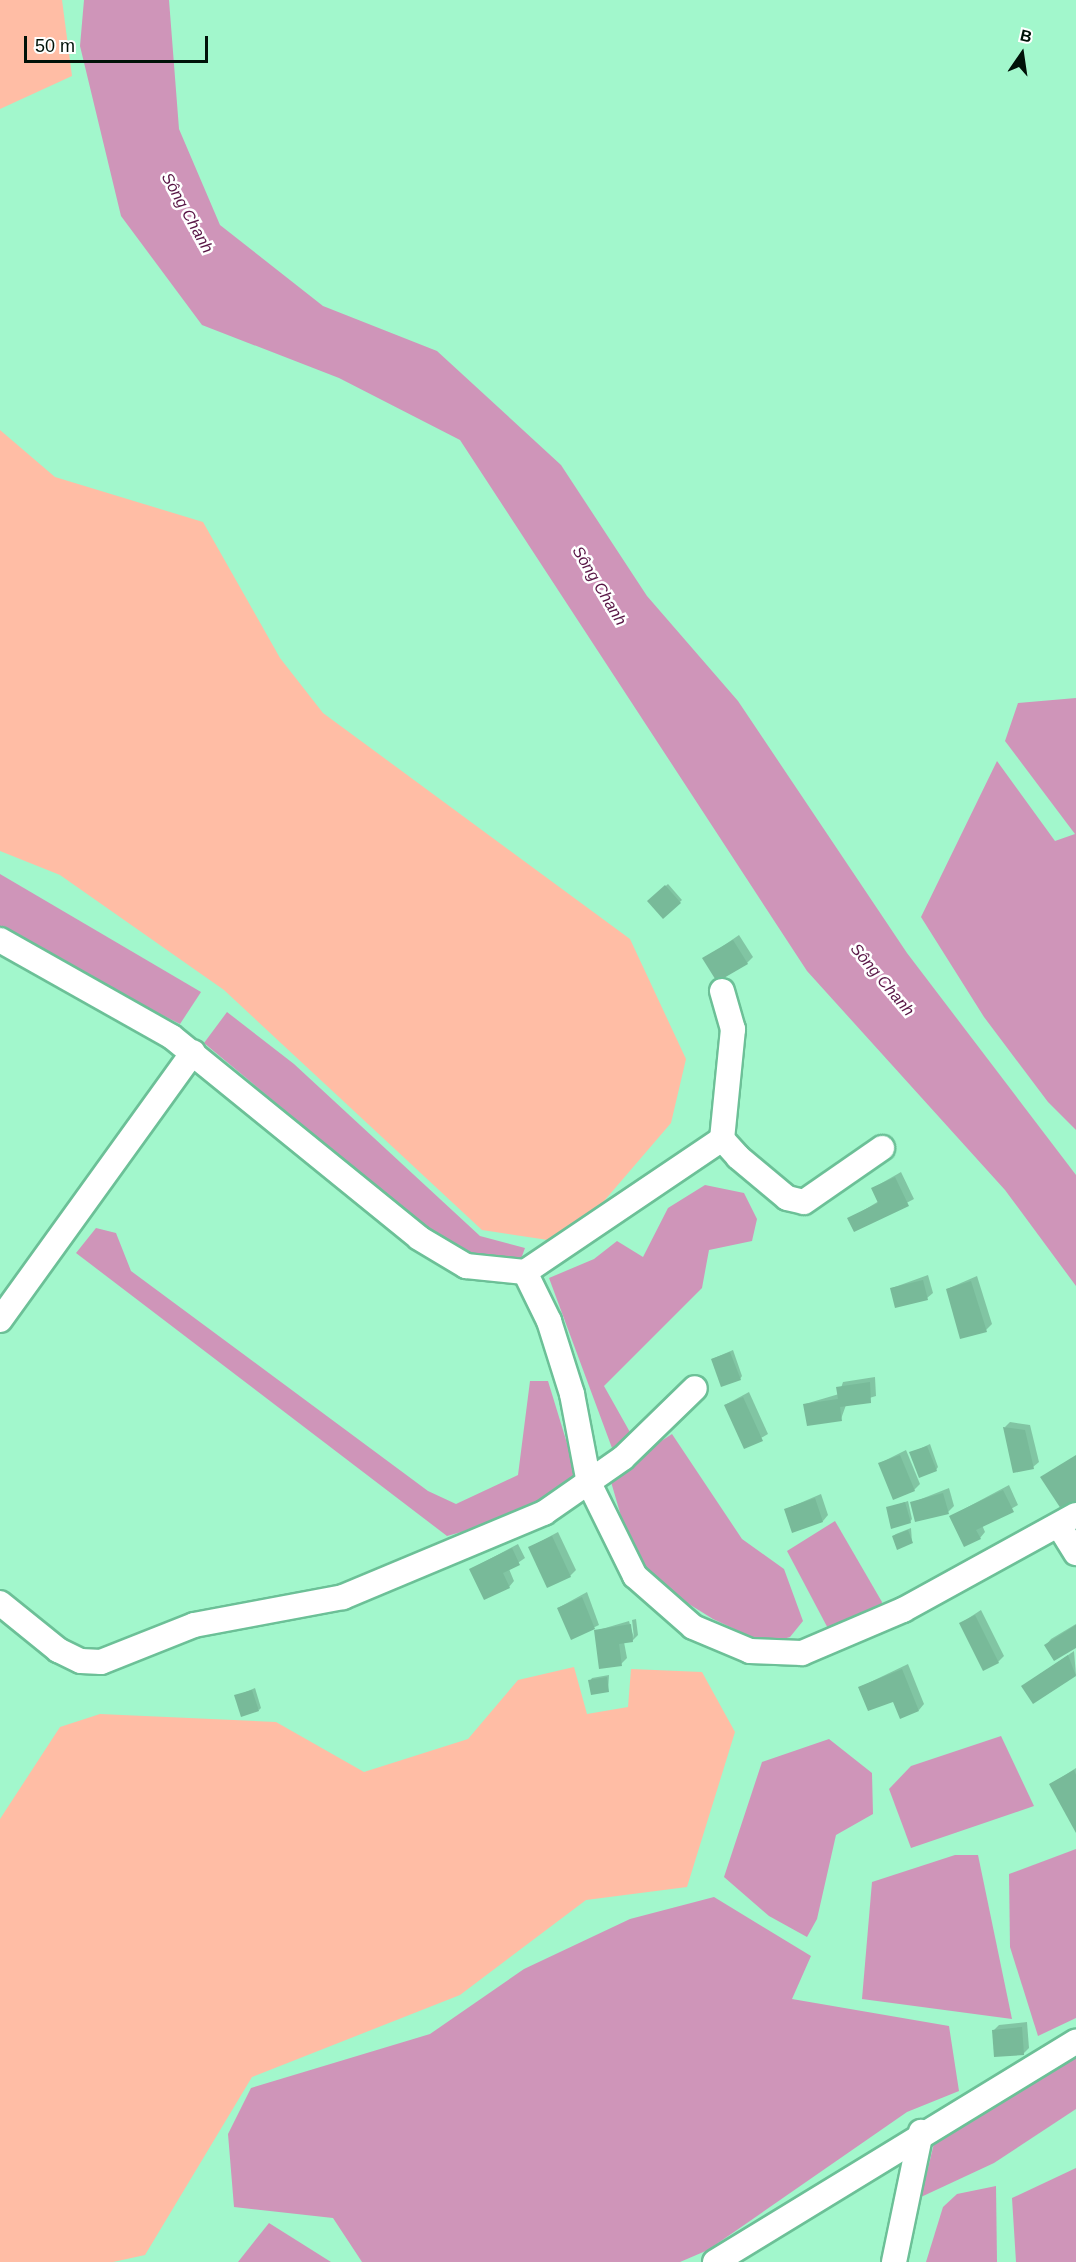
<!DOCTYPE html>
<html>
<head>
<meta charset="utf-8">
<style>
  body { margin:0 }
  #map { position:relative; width:1076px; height:2262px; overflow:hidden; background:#a2f7cc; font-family:Arial,sans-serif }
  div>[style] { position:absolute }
  .green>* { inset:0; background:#ffbda5 }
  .water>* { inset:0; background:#cf95b9 }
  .shadow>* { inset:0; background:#0003 }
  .building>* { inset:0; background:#78ba99 }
  .roads { filter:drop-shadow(2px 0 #6cc097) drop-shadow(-2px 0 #6cc097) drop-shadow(0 2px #6cc097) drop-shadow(0 -2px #6cc097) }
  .minor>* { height:24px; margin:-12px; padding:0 12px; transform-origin:12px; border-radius:12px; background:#fff }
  span { translate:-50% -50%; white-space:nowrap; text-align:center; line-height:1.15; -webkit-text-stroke:5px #fff; paint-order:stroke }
  .water-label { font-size:16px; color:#581545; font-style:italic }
  .north { position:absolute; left:992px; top:24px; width:60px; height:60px; -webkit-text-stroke:4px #fff; paint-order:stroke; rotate:13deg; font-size:16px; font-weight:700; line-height:24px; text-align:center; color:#001208 }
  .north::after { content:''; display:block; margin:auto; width:21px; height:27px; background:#001208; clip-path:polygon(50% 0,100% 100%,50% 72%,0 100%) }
  .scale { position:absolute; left:24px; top:36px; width:184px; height:27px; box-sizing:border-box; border:3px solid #001208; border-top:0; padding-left:8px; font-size:18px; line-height:21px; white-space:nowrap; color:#001208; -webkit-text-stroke:4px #fff; paint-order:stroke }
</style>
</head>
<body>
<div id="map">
  <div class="green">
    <i style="clip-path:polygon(0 0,62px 0,72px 76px,0 109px)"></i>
    <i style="clip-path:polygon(0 430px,55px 477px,203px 522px,280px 658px,323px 713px,630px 939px,686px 1059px,671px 1123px,568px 1243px,482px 1230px,224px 990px,60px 875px,0 851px)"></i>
    <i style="clip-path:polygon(574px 1667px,587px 1714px,628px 1707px,631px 1669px,702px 1672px,735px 1732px,687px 1887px,586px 1900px,460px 1995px,252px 2077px,145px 2255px,113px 2262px,0 2262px,0 1819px,60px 1727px,100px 1714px,276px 1722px,364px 1772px,468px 1739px,518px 1680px)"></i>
  </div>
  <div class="water">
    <i style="clip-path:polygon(84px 0,169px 0,179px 129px,220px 225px,323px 306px,437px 351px,561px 465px,647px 596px,738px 701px,907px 953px,1076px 1175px,1076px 1286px,1005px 1190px,807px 971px,460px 440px,339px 378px,202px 325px,121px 216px,80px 46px)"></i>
    <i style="clip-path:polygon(1076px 698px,1076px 1130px,1048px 1102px,984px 1017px,921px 917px,997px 761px,1055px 841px,1075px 834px,1005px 741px,1018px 703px)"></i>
    <i style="clip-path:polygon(0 874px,201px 992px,180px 1024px,0 935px)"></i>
    <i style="clip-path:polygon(227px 1012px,294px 1064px,480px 1236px,525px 1248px,521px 1259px,487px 1263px,443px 1242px,204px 1043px)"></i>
    <i style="clip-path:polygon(705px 1185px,744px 1193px,757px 1219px,752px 1241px,709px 1250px,702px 1288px,604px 1386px,631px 1434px,612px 1448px,549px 1278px,594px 1259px,617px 1241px,643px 1257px,668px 1208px)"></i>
    <i style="clip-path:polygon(96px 1228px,116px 1233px,131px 1271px,428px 1491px,456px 1504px,518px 1475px,530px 1381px,548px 1381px,577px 1476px,529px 1513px,447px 1536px,76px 1253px)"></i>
    <i style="clip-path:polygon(672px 1434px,742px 1539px,784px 1569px,803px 1621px,790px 1637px,766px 1644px,713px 1619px,655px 1583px,630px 1547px,609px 1475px)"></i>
    <i style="clip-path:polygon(835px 1521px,882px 1602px,880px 1611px,832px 1636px,787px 1551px)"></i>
    <i style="clip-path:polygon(1001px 1736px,1034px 1806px,911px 1848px,889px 1789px,911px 1766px)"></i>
    <i style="clip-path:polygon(829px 1739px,872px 1773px,873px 1814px,836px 1835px,817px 1919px,807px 1937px,769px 1916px,724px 1877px,762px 1762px)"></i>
    <i style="clip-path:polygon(1076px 1849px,1076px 2018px,1038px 2036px,1010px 1947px,1009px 1874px)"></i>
    <i style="clip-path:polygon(955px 1855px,978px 1855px,1012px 2019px,862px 1999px,872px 1882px)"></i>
    <i style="clip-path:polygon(714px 1897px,811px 1956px,792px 1999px,949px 2026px,959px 2091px,907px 2112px,708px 2250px,680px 2262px,362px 2262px,333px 2218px,234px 2207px,228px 2134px,251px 2088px,430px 2034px,524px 1969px,630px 1919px)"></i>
    <i style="clip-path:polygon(1076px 2058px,1076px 2109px,994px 2163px,921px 2197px,935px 2139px)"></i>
    <i style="clip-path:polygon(1076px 2168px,1076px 2262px,1016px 2262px,1012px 2198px)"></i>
    <i style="clip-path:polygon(996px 2186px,997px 2262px,926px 2262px,943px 2207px,957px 2194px)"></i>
    <i style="clip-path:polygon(269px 2223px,331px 2262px,238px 2262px)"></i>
  </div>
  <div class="shadow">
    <i style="clip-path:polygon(668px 884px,682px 900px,663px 917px,649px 901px)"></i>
    <i style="clip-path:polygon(739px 935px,753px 957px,747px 963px,704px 959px)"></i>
    <i style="clip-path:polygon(901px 1172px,914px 1199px,855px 1230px,849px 1219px,879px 1201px,873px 1188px)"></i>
    <i style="clip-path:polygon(928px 1275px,933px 1293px,927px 1298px,892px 1288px)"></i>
    <i style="clip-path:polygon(977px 1276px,992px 1324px,986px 1330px,947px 1289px)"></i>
    <i style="clip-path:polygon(733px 1350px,742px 1376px,740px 1379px,712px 1359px)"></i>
    <i style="clip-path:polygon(875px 1377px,876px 1396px,846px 1405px,841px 1419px,805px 1404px,839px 1394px,843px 1382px)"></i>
    <i style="clip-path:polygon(749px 1392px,768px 1434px,745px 1447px,725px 1405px)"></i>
    <i style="clip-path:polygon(1010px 1422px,1030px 1425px,1039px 1462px,1033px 1467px,1005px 1427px)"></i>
    <i style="clip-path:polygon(930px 1444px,938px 1467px,936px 1470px,911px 1453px)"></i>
    <i style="clip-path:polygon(906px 1450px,920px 1484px,914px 1490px,880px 1463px)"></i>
    <i style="clip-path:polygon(1009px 1485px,1018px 1505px,982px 1525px,985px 1532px,980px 1538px,951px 1516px)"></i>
    <i style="clip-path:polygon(949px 1488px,954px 1506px,948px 1512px,911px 1503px)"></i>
    <i style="clip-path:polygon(821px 1494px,828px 1515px,823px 1521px,786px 1509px)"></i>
    <i style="clip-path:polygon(908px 1501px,912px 1519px,910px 1522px,888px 1508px)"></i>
    <i style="clip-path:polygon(911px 1528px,912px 1542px,893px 1536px,896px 1534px)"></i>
    <i style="clip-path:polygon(558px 1532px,576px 1570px,570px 1576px,530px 1547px)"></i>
    <i style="clip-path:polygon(518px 1544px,525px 1558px,509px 1569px,514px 1581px,509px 1587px,471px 1569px)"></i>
    <i style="clip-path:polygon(587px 1592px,599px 1625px,572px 1638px,558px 1608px)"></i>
    <i style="clip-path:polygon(981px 1610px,1004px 1656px,998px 1662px,961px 1623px)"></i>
    <i style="clip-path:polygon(636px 1619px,638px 1635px,632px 1641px,624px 1642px,627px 1658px,621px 1664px,595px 1631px,629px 1621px,634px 1638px,632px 1620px)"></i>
    <i style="clip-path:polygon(1076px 1624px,1076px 1646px,1046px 1645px,1051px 1639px)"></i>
    <i style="clip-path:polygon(1074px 1651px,1076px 1675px,1034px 1702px,1023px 1686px)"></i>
    <i style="clip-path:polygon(908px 1664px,924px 1704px,919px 1710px,860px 1687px)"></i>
    <i style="clip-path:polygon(609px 1675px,608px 1691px,590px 1681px,592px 1678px)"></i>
    <i style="clip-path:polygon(255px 1688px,261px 1708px,259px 1710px,236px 1696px)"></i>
    <i style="clip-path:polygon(1076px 1768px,1076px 1829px,1051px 1784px)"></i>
    <i style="clip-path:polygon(1027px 2022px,1029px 2048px,1023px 2054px,993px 2031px,999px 2025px)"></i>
  </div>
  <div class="building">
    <i style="clip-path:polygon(665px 885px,681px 903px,663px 919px,647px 901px)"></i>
    <i style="clip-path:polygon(733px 940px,748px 964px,717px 982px,702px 958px)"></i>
    <i style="clip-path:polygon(895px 1177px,909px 1206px,854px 1232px,847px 1218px,878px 1203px,871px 1188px)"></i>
    <i style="clip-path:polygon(923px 1280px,928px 1300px,895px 1308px,890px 1288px)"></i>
    <i style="clip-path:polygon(971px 1281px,987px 1332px,960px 1339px,946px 1289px)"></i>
    <i style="clip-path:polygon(730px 1352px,741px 1380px,721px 1387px,711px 1359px)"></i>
    <i style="clip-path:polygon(870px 1382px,871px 1403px,840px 1407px,842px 1421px,807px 1426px,803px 1404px,838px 1399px,836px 1387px)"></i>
    <i style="clip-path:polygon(743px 1397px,763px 1441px,744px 1449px,724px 1405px)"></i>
    <i style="clip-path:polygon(1003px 1427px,1025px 1430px,1034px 1469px,1013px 1473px)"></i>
    <i style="clip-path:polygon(927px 1446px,937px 1471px,919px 1478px,909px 1452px)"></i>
    <i style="clip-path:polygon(900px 1455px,915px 1491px,893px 1500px,878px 1463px)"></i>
    <i style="clip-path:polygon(1076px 1455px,1076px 1508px,1065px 1515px,1040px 1477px)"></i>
    <i style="clip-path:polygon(1003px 1490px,1014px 1512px,976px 1530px,981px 1539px,964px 1547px,949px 1516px)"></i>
    <i style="clip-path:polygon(943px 1493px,949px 1514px,915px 1522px,910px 1502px)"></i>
    <i style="clip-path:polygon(815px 1498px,823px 1522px,792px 1533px,784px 1509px)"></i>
    <i style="clip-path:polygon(905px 1502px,911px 1523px,891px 1529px,886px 1507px)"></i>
    <i style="clip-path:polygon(908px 1530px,913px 1543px,897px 1550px,892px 1536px)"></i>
    <i style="clip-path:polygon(552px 1536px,571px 1577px,547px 1588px,528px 1547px)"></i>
    <i style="clip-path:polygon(512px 1548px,520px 1565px,503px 1573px,510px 1588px,484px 1600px,469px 1569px)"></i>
    <i style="clip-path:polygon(582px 1597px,595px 1629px,571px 1640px,557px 1608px)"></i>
    <i style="clip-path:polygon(975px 1615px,999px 1663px,983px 1671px,959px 1623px)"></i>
    <i style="clip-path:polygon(631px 1624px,633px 1642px,619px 1644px,622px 1666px,599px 1669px,594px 1630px)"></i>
    <i style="clip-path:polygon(1076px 1625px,1076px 1648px,1054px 1661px,1044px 1645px)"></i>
    <i style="clip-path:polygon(1068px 1655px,1076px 1676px,1033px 1704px,1021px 1686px)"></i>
    <i style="clip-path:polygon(902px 1669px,919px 1711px,900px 1719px,893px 1702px,868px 1711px,858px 1687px)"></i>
    <i style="clip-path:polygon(607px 1677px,609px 1692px,591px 1695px,588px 1680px)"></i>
    <i style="clip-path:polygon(252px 1690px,259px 1711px,241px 1717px,234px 1695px)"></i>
    <i style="clip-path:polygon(1074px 1770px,1076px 1775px,1076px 1833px,1049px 1784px)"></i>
    <i style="clip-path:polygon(1022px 2027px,1024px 2055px,994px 2057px,992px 2030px)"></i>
  </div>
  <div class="roads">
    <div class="minor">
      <i style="left:0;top:940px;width:197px;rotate:29.4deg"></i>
      <i style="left:172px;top:1037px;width:318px;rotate:39.1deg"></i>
      <i style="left:419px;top:1238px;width:55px;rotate:30.8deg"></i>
      <i style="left:466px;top:1266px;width:59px;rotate:5.8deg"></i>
      <i style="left:525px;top:1272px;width:238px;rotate:-34deg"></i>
      <i style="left:722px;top:991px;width:40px;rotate:74deg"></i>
      <i style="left:733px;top:1029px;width:111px;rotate:95.7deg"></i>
      <i style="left:722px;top:1139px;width:24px;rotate:48deg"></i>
      <i style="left:738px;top:1157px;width:64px;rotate:39.9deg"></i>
      <i style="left:787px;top:1198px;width:17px;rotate:13deg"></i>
      <i style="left:804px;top:1202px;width:95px;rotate:-34.7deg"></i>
      <i style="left:525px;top:1272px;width:55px;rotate:63.9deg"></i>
      <i style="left:549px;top:1321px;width:77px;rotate:72.5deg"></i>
      <i style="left:572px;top:1394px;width:91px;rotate:79.2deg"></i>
      <i style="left:589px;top:1483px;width:104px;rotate:63.7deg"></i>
      <i style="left:635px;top:1576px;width:77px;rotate:41.3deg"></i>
      <i style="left:693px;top:1627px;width:62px;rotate:22.8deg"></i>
      <i style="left:750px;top:1651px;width:52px;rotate:2.2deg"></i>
      <i style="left:802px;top:1653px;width:110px;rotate:-23.1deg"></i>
      <i style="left:903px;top:1610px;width:197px;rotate:-28.8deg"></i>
      <i style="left:0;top:1320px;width:330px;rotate:-54.2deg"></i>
      <i style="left:1059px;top:1526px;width:32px;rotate:58deg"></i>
      <i style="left:0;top:1603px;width:75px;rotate:39deg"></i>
      <i style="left:58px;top:1650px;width:25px;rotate:26deg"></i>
      <i style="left:81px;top:1661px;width:20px;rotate:3deg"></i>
      <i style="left:101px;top:1662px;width:100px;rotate:-21.7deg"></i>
      <i style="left:194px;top:1625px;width:152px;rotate:-10.6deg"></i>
      <i style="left:343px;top:1597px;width:218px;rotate:-22.7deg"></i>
      <i style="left:544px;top:1513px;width:96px;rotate:-34.8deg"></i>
      <i style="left:623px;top:1458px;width:100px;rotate:-44.2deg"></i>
      <i style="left:715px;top:2262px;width:423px;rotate:-31.4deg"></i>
      <i style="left:894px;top:2262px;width:133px;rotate:-78.3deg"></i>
    </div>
  </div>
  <div class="water-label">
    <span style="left:187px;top:213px;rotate:61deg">Sông Chanh</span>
    <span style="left:599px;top:586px;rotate:59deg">Sông Chanh</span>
    <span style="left:882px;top:980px;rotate:50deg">Sông Chanh</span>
  </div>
  <div class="north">B</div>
  <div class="scale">50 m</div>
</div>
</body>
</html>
